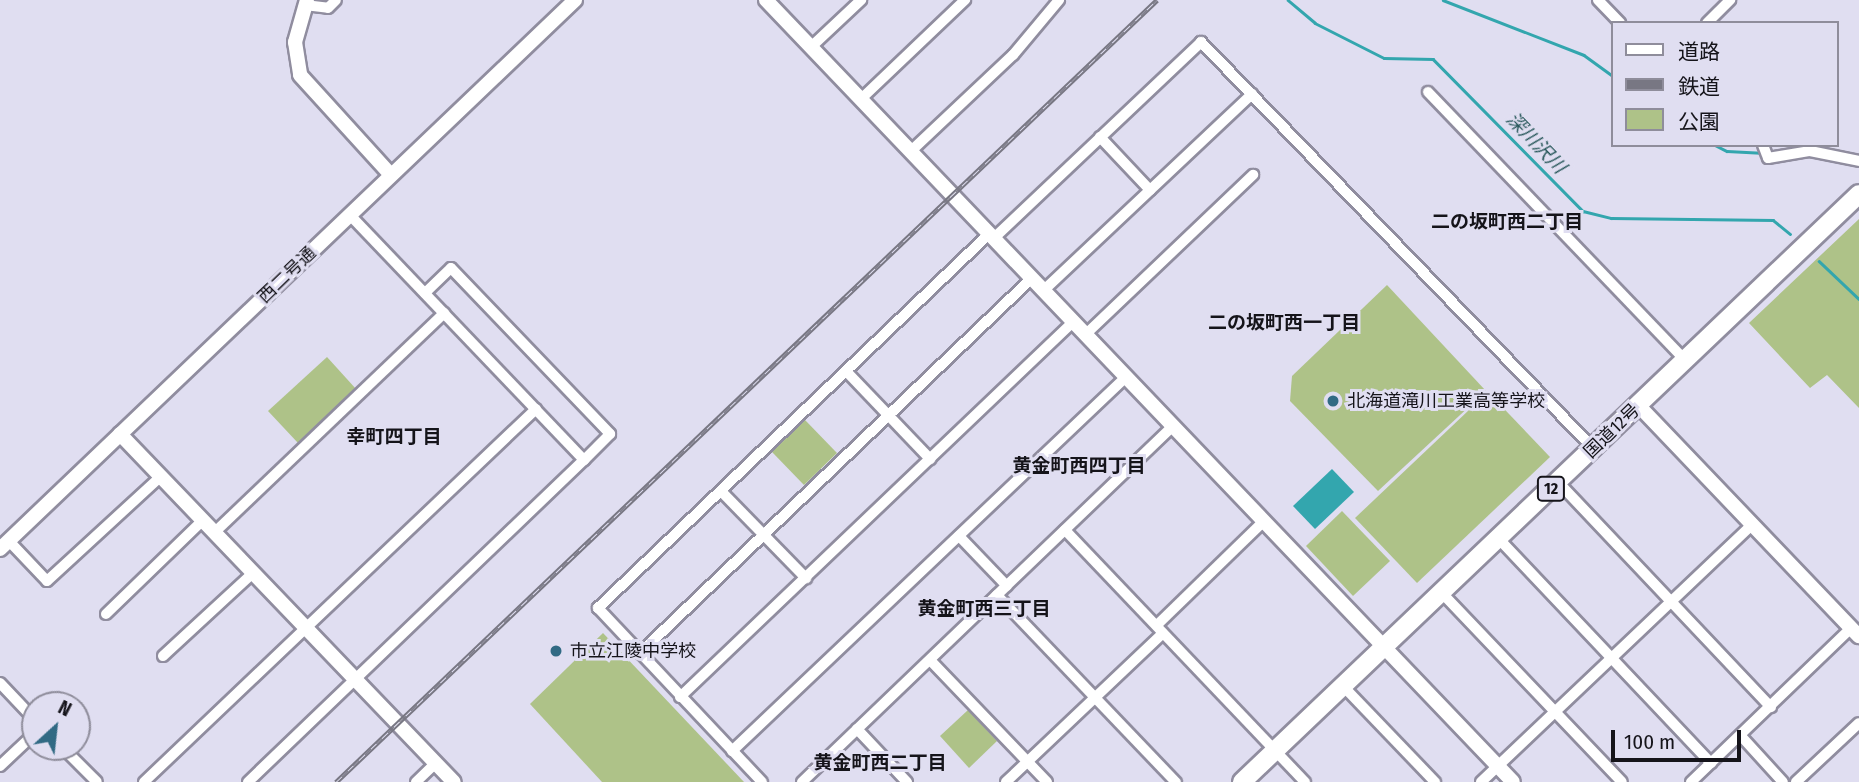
<!DOCTYPE html>
<html>
<head>
<meta charset="utf-8">
<style>
  body { margin:0 }
  #map { position:relative; width:1859px; height:782px; overflow:hidden; background:#e0def1; font-family:"Fira Sans Condensed","Noto Sans JP",sans-serif }
  div>[style] { position:absolute }
  .green>* { inset:0; background:#aec288 }
  .water>* { inset:0; background:#33a6ae }
  .stream>* { height:2.5px; margin:-1.25px; padding:0 1.25px; transform-origin:1.25px; border-radius:1.25px; background:#33a6ae }
  .roads { filter:drop-shadow(2px 0 #908d9f) drop-shadow(-2px 0 #908d9f) drop-shadow(0 2px #908d9f) drop-shadow(0 -2px #908d9f) }
  .street>* { height:10px; margin:-5px; padding:0 5px; transform-origin:5px; border-radius:5px; background:#fff }
  .secondary>* { height:14px; margin:-7px; padding:0 7px; transform-origin:7px; border-radius:7px; background:#fff }
  .highway>* { height:18px; margin:-9px; padding:0 9px; transform-origin:9px; border-radius:9px; background:#fff }
  .rail>* { height:5px; margin-top:-2.5px; transform-origin:0; background:repeating-linear-gradient(90deg,#e0def1 0 8px,#787783 0 16px); box-sizing:border-box; border-block:2px solid #787783 }
  .dots>* { width:19px; height:19px; translate:-50% -50%; box-sizing:border-box; border:4px solid #e0def1; border-radius:50% }
  span { translate:-50% -50%; white-space:nowrap; text-align:center; line-height:1.15; -webkit-text-stroke:6px #e0def1; paint-order:stroke }
  .shield-label span { padding:2px 5px; background:#e0def1; border:2px solid; border-radius:5px; -webkit-text-stroke-width:0 }
  .shield-label { font-size:16px; color:#15141a; font-weight:700 }
  .street-label { font-size:18px; color:#15141a }
  .poi-label { font-size:18px; color:#15141a }
  .left { translate:0 -50%; text-align:left }
  .water-label { font-size:19px; color:#265659; font-style:italic }
  .neighbourhood-label { font-size:19px; color:#15141a; font-weight:700 }
  .legend { position:absolute; left:1611px; top:21px; width:228px; height:126px; box-sizing:border-box; background:#e0def1; border:2px solid #8f8d9b; margin:0; padding:9px 12px; list-style:none; font-size:21px; color:#15141a }
  .legend li { display:flex; align-items:center; gap:14px; height:35px }
  .legend b { width:35px; border:2px solid #8f8d9b }
  .north { position:absolute; left:21px; top:691px; width:70px; height:70px; box-sizing:border-box; background:#e0def1; border:2px solid #8f8d9b; border-radius:50%; rotate:27deg; font-size:19px; font-weight:700; line-height:28px; text-align:center; color:#15141a }
  .north::after { content:''; display:block; margin:auto; width:24px; height:32px; background:#316a84; clip-path:polygon(50% 0,100% 100%,50% 72%,0 100%) }
  .scale { position:absolute; left:1611px; top:730px; width:130px; height:32px; box-sizing:border-box; border:4px solid #15141a; border-top:0; padding-left:9px; font-size:21px; line-height:24px; white-space:nowrap; color:#15141a; -webkit-text-stroke:5px #e0def1; paint-order:stroke }
</style>
</head>
<body>
<div id="map">
  <div class="green">
    <i style="clip-path:polygon(1859px 219px,1859px 408px,1827px 375px,1810px 388px,1749px 323px)"></i>
    <i style="clip-path:polygon(1387px 285px,1486px 391px,1378px 491px,1290px 401px,1292px 376px)"></i>
    <i style="clip-path:polygon(327px 357px,356px 389px,298px 443px,268px 411px)"></i>
    <i style="clip-path:polygon(1488px 392px,1550px 457px,1417px 583px,1355px 518px)"></i>
    <i style="clip-path:polygon(805px 420px,837px 453px,804px 485px,772px 452px)"></i>
    <i style="clip-path:polygon(1342px 511px,1390px 561px,1353px 596px,1306px 546px)"></i>
    <i style="clip-path:polygon(603px 633px,744px 782px,602px 782px,530px 704px)"></i>
    <i style="clip-path:polygon(968px 710px,997px 741px,969px 768px,940px 736px)"></i>
  </div>
  <div class="water">
    <i style="clip-path:polygon(1332px 469px,1354px 492px,1315px 529px,1293px 506px)"></i>
  </div>
  <div class="stream">
    <i style="left:1288px;top:0;width:35px;rotate:40deg"></i>
    <i style="left:1315px;top:23px;width:77px;rotate:26.9deg"></i>
    <i style="left:1384px;top:58px;width:49px;rotate:1.2deg"></i>
    <i style="left:1433px;top:59px;width:214px;rotate:45.4deg"></i>
    <i style="left:1583px;top:211px;width:29px;rotate:14deg"></i>
    <i style="left:1611px;top:218px;width:162px;rotate:0.7deg"></i>
    <i style="left:1773px;top:220px;width:22px;rotate:39deg"></i>
    <i style="left:1443px;top:0;width:151px;rotate:21.3deg"></i>
    <i style="left:1584px;top:55px;width:34px;rotate:36deg"></i>
    <i style="left:1715px;top:145px;width:13px;rotate:27deg"></i>
    <i style="left:1727px;top:151px;width:33px;rotate:3deg"></i>
    <i style="left:1819px;top:261px;width:55px;rotate:43.5deg"></i>
  </div>
  <div class="roads">
    <div class="street">
      <i style="left:1598px;top:0;width:32px;rotate:46deg"></i>
      <i style="left:305px;top:5px;width:23px;rotate:7deg"></i>
      <i style="left:328px;top:8px;width:11px;rotate:-45deg"></i>
      <i style="left:1707px;top:23px;width:33px;rotate:-45deg"></i>
      <i style="left:811px;top:47px;width:69px;rotate:-43.2deg"></i>
      <i style="left:1428px;top:92px;width:371px;rotate:46.2deg"></i>
      <i style="left:861px;top:99px;width:144px;rotate:-43.6deg"></i>
      <i style="left:1100px;top:137px;width:73px;rotate:46.7deg"></i>
      <i style="left:1763px;top:145px;width:14px;rotate:69deg"></i>
      <i style="left:1768px;top:158px;width:43px;rotate:-9.5deg"></i>
      <i style="left:1810px;top:151px;width:50px;rotate:11.5deg"></i>
      <i style="left:911px;top:151px;width:140px;rotate:-43.3deg"></i>
      <i style="left:1013px;top:55px;width:72px;rotate:-50.1deg"></i>
      <i style="left:994px;top:238px;width:285px;rotate:-43.4deg"></i>
      <i style="left:1201px;top:42px;width:564px;rotate:46.01deg"></i>
      <i style="left:1044px;top:290px;width:286px;rotate:-43.3deg"></i>
      <i style="left:425px;top:293px;width:36px;rotate:-44deg"></i>
      <i style="left:451px;top:268px;width:230px;rotate:46.2deg"></i>
      <i style="left:610px;top:434px;width:37px;rotate:135deg"></i>
      <i style="left:1086px;top:334px;width:231px;rotate:-43.6deg"></i>
      <i style="left:846px;top:371px;width:122px;rotate:46.3deg"></i>
      <i style="left:1558px;top:482px;width:310px;rotate:46.6deg"></i>
      <i style="left:721px;top:491px;width:122px;rotate:45.7deg"></i>
      <i style="left:1065px;top:530px;width:348px;rotate:46.4deg"></i>
      <i style="left:215px;top:532px;width:317px;rotate:-43.7deg"></i>
      <i style="left:959px;top:536px;width:69px;rotate:46.2deg"></i>
      <i style="left:1498px;top:538px;width:310px;rotate:46.6deg"></i>
      <i style="left:9px;top:541px;width:55px;rotate:46.5deg"></i>
      <i style="left:47px;top:581px;width:155px;rotate:-42.6deg"></i>
      <i style="left:1441px;top:592px;width:262px;rotate:46.4deg"></i>
      <i style="left:997px;top:595px;width:259px;rotate:46.3deg"></i>
      <i style="left:106px;top:614px;width:135px;rotate:-44.1deg"></i>
      <i style="left:1158px;top:624px;width:148px;rotate:-44.2deg"></i>
      <i style="left:640px;top:653px;width:542px;rotate:-43.73deg"></i>
      <i style="left:163px;top:656px;width:124px;rotate:-42.7deg"></i>
      <i style="left:930px;top:660px;width:169px;rotate:46.2deg"></i>
      <i style="left:0;top:683px;width:51px;rotate:46.6deg"></i>
      <i style="left:1343px;top:686px;width:133px;rotate:46.2deg"></i>
      <i style="left:680px;top:697px;width:545px;rotate:-43.66deg"></i>
      <i style="left:857px;top:729px;width:73px;rotate:46.7deg"></i>
      <i style="left:1741px;top:736px;width:62px;rotate:47.6deg"></i>
      <i style="left:62px;top:747px;width:49px;rotate:45deg"></i>
      <i style="left:732px;top:751px;width:543px;rotate:-43.51deg"></i>
      <i style="left:0;top:766px;width:48px;rotate:-43.3deg"></i>
      <i style="left:144px;top:782px;width:541px;rotate:-43.58deg"></i>
      <i style="left:248px;top:782px;width:465px;rotate:-43.8deg"></i>
      <i style="left:584px;top:460px;width:339px;rotate:-133.7deg"></i>
      <i style="left:416px;top:782px;width:28px;rotate:-44deg"></i>
      <i style="left:762px;top:782px;width:239px;rotate:-133.3deg"></i>
      <i style="left:598px;top:608px;width:542px;rotate:-43.73deg"></i>
      <i style="left:802px;top:782px;width:514px;rotate:-43.82deg"></i>
      <i style="left:1006px;top:782px;width:216px;rotate:-43.5deg"></i>
      <i style="left:1481px;top:782px;width:373px;rotate:-43.5deg"></i>
      <i style="left:1691px;top:782px;width:222px;rotate:-43.9deg"></i>
      <i style="left:1796px;top:782px;width:86px;rotate:-43.1deg"></i>
    </div>
    <div class="secondary">
      <i style="left:307px;top:0;width:44px;rotate:105.9deg"></i>
      <i style="left:295px;top:42px;width:33px;rotate:81deg"></i>
      <i style="left:300px;top:75px;width:135px;rotate:47.7deg"></i>
      <i style="left:766px;top:0;width:1081px;rotate:46.31deg"></i>
      <i style="left:1638px;top:405px;width:320px;rotate:46.3deg"></i>
      <i style="left:120px;top:434px;width:482px;rotate:46.2deg"></i>
      <i style="left:0;top:549px;width:795px;rotate:-43.67deg"></i>
    </div>
    <div class="highway">
      <i style="left:1242px;top:782px;width:852px;rotate:-43.62deg"></i>
    </div>
  </div>
  <div class="rail">
    <i style="left:336px;top:782px;width:1134px;rotate:-43.61deg"></i>
  </div>
  <div class="dots">
    <i style="left:1333px;top:401px;background:#316a84"></i>
    <i style="left:556px;top:651px;background:#316a84"></i>
  </div>
  <div class="shield-label">
    <span style="left:1551px;top:489px">12</span>
  </div>
  <div class="street-label">
    <span style="left:287px;top:275px;rotate:-44deg">西二号通</span>
    <span style="left:1612px;top:431px;rotate:-44deg">国道12号</span>
  </div>
  <div class="poi-label">
    <span class="left" style="left:1347px;top:401px">北海道滝川工業高等学校</span>
    <span class="left" style="left:570px;top:651px">市立江陵中学校</span>
  </div>
  <div class="water-label">
    <span style="left:1536px;top:143px;rotate:46deg">深川沢川</span>
  </div>
  <div class="neighbourhood-label">
    <span style="left:1507px;top:222px">二の坂町西二丁目</span>
    <span style="left:1284px;top:323px">二の坂町西一丁目</span>
    <span style="left:394px;top:437px">幸町四丁目</span>
    <span style="left:1079px;top:466px">黄金町西四丁目</span>
    <span style="left:984px;top:609px">黄金町西三丁目</span>
    <span style="left:880px;top:763px">黄金町西二丁目</span>
  </div>
  <ul class="legend">
  <li><b style="height:9px;background:#fff"></b>道路</li>
  <li><b style="height:9px;background:#787783"></b>鉄道</li>
  <li><b style="height:19px;background:#aec288"></b>公園</li>
  </ul>
  <div class="north">N</div>
  <div class="scale">100 m</div>
</div>
</body>
</html>
